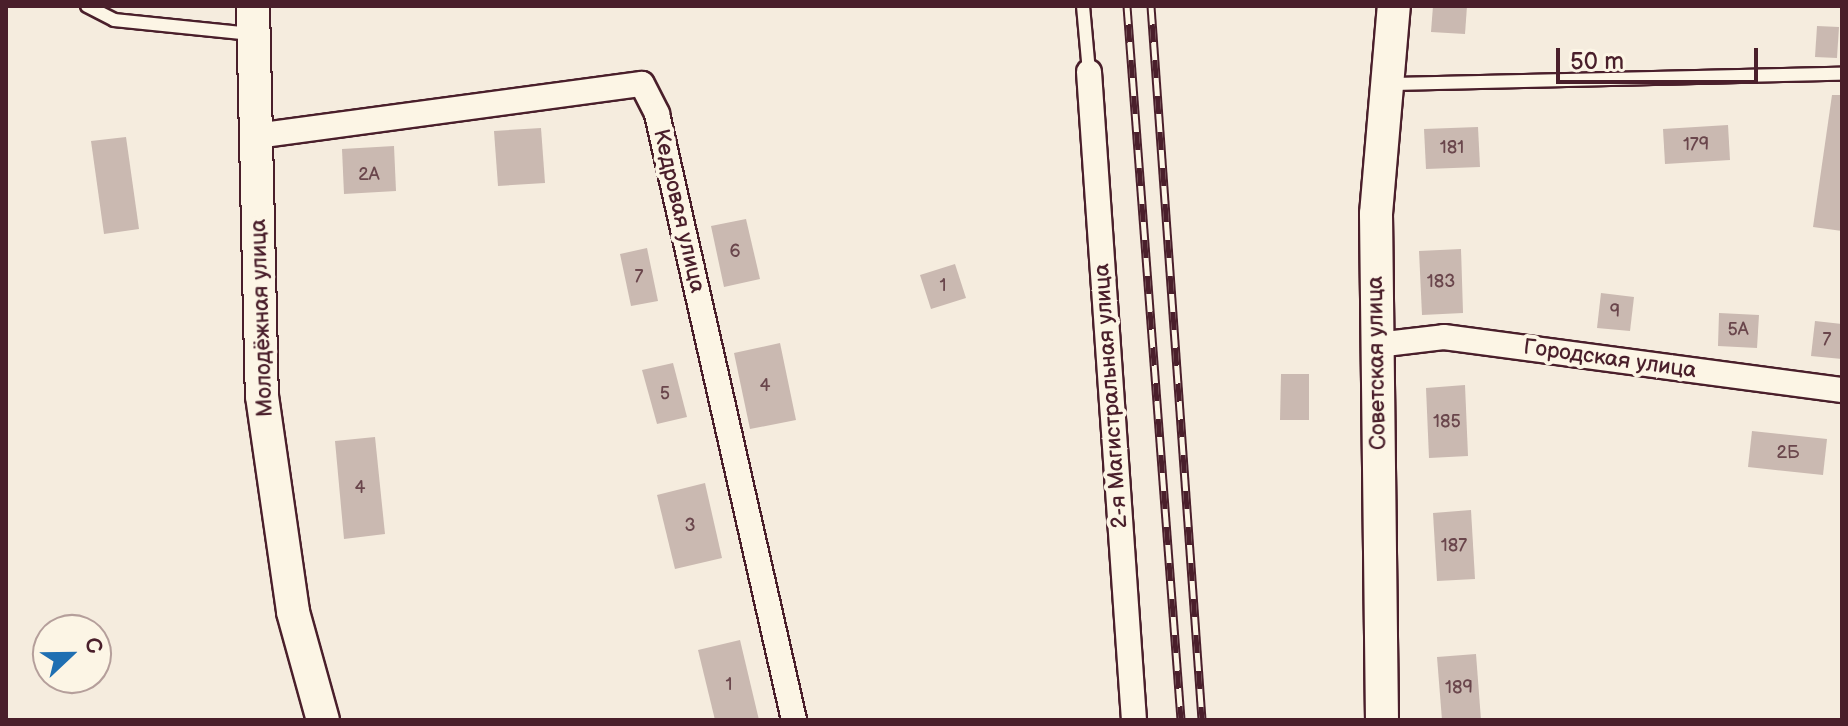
<!DOCTYPE html>
<html>
<head>
<meta charset="utf-8">
<style>
  body { margin:0 }
  #map { position:relative; width:1848px; height:726px; overflow:hidden; background:#f5ecde; font-family:"Balsamiq Sans",sans-serif }
  div>[style] { position:absolute }
  .building>* { inset:0; background:#cab9b1 }
  .roads { filter:drop-shadow(2px 0 #4a1f2b) drop-shadow(-2px 0 #4a1f2b) drop-shadow(0 2px #4a1f2b) drop-shadow(0 -2px #4a1f2b) }
  .lane>* { height:12px; margin:-6px; padding:0 6px; transform-origin:6px; border-radius:6px; background:#fcf5e5 }
  .street>* { height:24px; margin:-12px; padding:0 12px; transform-origin:12px; border-radius:12px; background:#fcf5e5 }
  .secondary>* { height:32px; margin:-16px; padding:0 16px; transform-origin:16px; border-radius:16px; background:#fcf5e5 }
  .rail>* { height:9px; margin-top:-4.5px; transform-origin:0; background:repeating-linear-gradient(90deg,#fcf5e5 0 18px,#4a1f2b 0 36px); box-sizing:border-box; border-block:2px solid #4a1f2b }
  span { translate:-50% -50%; white-space:nowrap; text-align:center; line-height:1.15; -webkit-text-stroke:8px #fcf5e5; paint-order:stroke }
  .number-label { font-size:18px; color:#6a464c }
  .number-label span { -webkit-text-stroke-width:0 }
  .street-label { font-size:22px; color:#4a1f2b }
  .frame { position:absolute; inset:0; border:8px solid #4a1f2b; pointer-events:none }
  .north { position:absolute; left:32px; top:614px; width:80px; height:80px; box-sizing:border-box; background:#fcf5e5; border:2px solid #b59f9b; border-radius:50%; rotate:68deg; font-size:22px; font-weight:700; line-height:32px; text-align:center; color:#4a1f2b }
  .north::after { content:''; display:block; margin:auto; width:28px; height:36px; background:#1f6fb2; clip-path:polygon(50% 0,100% 100%,50% 72%,0 100%) }
  .scale { position:absolute; left:1556px; top:48px; width:202px; height:36px; box-sizing:border-box; border:4px solid #4a1f2b; border-top:0; padding-left:10px; font-size:24px; line-height:28px; white-space:nowrap; color:#4a1f2b; -webkit-text-stroke:6px #fcf5e5; paint-order:stroke }
</style>
</head>
<body>
<div id="map">
  <div class="building">
    <i style="clip-path:polygon(1433px 6px,1467px 6px,1465px 34px,1431px 32px)"></i>
    <i style="clip-path:polygon(1817px 26px,1839px 27px,1837px 58px,1815px 57px)"></i>
    <i style="clip-path:polygon(1832px 95px,1842px 95px,1842px 231px,1813px 227px)"></i>
    <i style="clip-path:polygon(1728px 125px,1730px 160px,1665px 164px,1663px 129px)"></i>
    <i style="clip-path:polygon(1478px 127px,1480px 167px,1426px 169px,1424px 129px)"></i>
    <i style="clip-path:polygon(541px 128px,545px 183px,498px 186px,494px 131px)"></i>
    <i style="clip-path:polygon(126px 137px,139px 229px,104px 234px,91px 141px)"></i>
    <i style="clip-path:polygon(394px 146px,396px 191px,344px 194px,342px 149px)"></i>
    <i style="clip-path:polygon(746px 219px,760px 279px,724px 287px,711px 226px)"></i>
    <i style="clip-path:polygon(647px 248px,658px 301px,631px 306px,620px 254px)"></i>
    <i style="clip-path:polygon(1461px 249px,1463px 313px,1422px 315px,1419px 251px)"></i>
    <i style="clip-path:polygon(955px 264px,966px 298px,931px 309px,920px 275px)"></i>
    <i style="clip-path:polygon(1601px 293px,1634px 297px,1630px 331px,1597px 328px)"></i>
    <i style="clip-path:polygon(1719px 313px,1759px 315px,1757px 348px,1718px 346px)"></i>
    <i style="clip-path:polygon(1815px 321px,1842px 324px,1842px 359px,1811px 356px)"></i>
    <i style="clip-path:polygon(780px 343px,796px 420px,750px 429px,734px 353px)"></i>
    <i style="clip-path:polygon(673px 363px,687px 417px,657px 424px,642px 370px)"></i>
    <i style="clip-path:polygon(1281px 374px,1309px 374px,1309px 420px,1280px 420px)"></i>
    <i style="clip-path:polygon(1465px 385px,1468px 456px,1429px 458px,1426px 388px)"></i>
    <i style="clip-path:polygon(1752px 431px,1827px 439px,1823px 475px,1748px 467px)"></i>
    <i style="clip-path:polygon(375px 437px,385px 534px,344px 539px,335px 441px)"></i>
    <i style="clip-path:polygon(705px 483px,722px 558px,675px 569px,657px 495px)"></i>
    <i style="clip-path:polygon(1471px 510px,1475px 579px,1437px 581px,1433px 513px)"></i>
    <i style="clip-path:polygon(740px 640px,759px 720px,715px 720px,698px 650px)"></i>
    <i style="clip-path:polygon(1476px 654px,1481px 720px,1442px 720px,1437px 657px)"></i>
  </div>
  <div class="roads">
    <div class="lane">
      <i style="left:87px;top:6px;width:30px;rotate:27deg"></i>
      <i style="left:114px;top:20px;width:138px;rotate:5.8deg"></i>
      <i style="left:1083px;top:6px;width:66px;rotate:84.8deg"></i>
      <i style="left:1389px;top:84px;width:453px;rotate:-1.3deg"></i>
    </div>
    <div class="street">
      <i style="left:1089px;top:72px;width:650px;rotate:86.03deg"></i>
      <i style="left:256px;top:136px;width:389px;rotate:-7.7deg"></i>
      <i style="left:642px;top:84px;width:34px;rotate:63deg"></i>
      <i style="left:657px;top:114px;width:621px;rotate:77.26deg"></i>
      <i style="left:1377px;top:345px;width:67px;rotate:-6.8deg"></i>
      <i style="left:1444px;top:337px;width:402px;rotate:7.6deg"></i>
    </div>
    <div class="secondary">
      <i style="left:253px;top:6px;width:390px;rotate:88.7deg"></i>
      <i style="left:262px;top:396px;width:218px;rotate:81.8deg"></i>
      <i style="left:293px;top:612px;width:112px;rotate:74.5deg"></i>
      <i style="left:1382px;top:720px;width:506px;rotate:-90.68deg"></i>
      <i style="left:1376px;top:214px;width:209px;rotate:-85.1deg"></i>
    </div>
  </div>
  <div class="rail">
    <i style="left:1127px;top:6px;width:716px;rotate:85.67deg"></i>
    <i style="left:1151px;top:6px;width:716px;rotate:85.91deg"></i>
  </div>
  <div class="number-label">
    <span style="left:1696px;top:145px">179</span>
    <span style="left:1452px;top:148px">181</span>
    <span style="left:369px;top:175px">2А</span>
    <span style="left:735px;top:252px">6</span>
    <span style="left:639px;top:277px">7</span>
    <span style="left:1441px;top:282px">183</span>
    <span style="left:943px;top:286px">1</span>
    <span style="left:1615px;top:312px">9</span>
    <span style="left:1738px;top:330px">5А</span>
    <span style="left:1827px;top:340px">7</span>
    <span style="left:765px;top:386px">4</span>
    <span style="left:665px;top:394px">5</span>
    <span style="left:1447px;top:422px">185</span>
    <span style="left:1788px;top:453px">2Б</span>
    <span style="left:360px;top:488px">4</span>
    <span style="left:690px;top:526px">3</span>
    <span style="left:1454px;top:546px">187</span>
    <span style="left:729px;top:685px">1</span>
    <span style="left:1459px;top:688px">189</span>
  </div>
  <div class="street-label">
    <span style="left:679px;top:211px;rotate:77deg">Кедровая улица</span>
    <span style="left:262px;top:318px;rotate:-92deg">Молодёжная улица</span>
    <span style="left:1610px;top:359px;rotate:8deg">Городская улица</span>
    <span style="left:1377px;top:363px;rotate:-91deg">Советская улица</span>
    <span style="left:1111px;top:396px;rotate:-94deg">2-я Магистральная улица</span>
  </div>
  <div class="frame"></div>
  <div class="north">С</div>
  <div class="scale">50 m</div>
</div>
</body>
</html>
